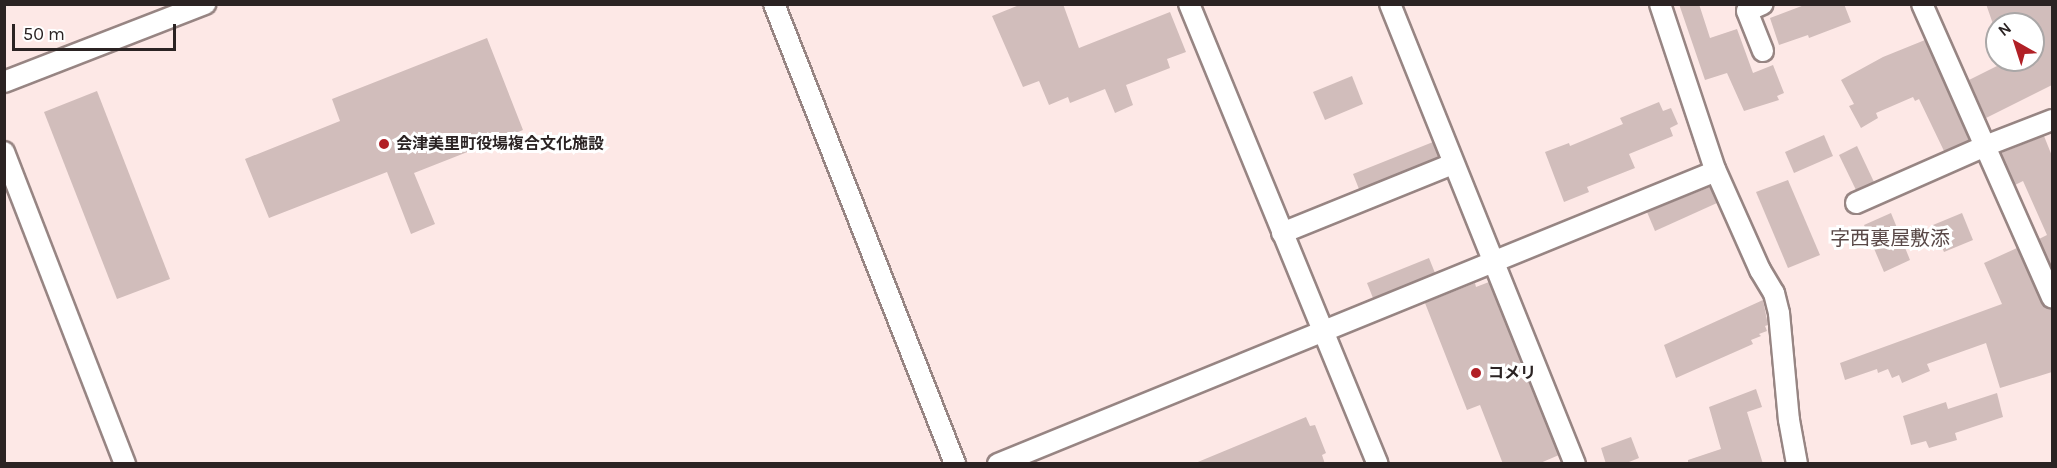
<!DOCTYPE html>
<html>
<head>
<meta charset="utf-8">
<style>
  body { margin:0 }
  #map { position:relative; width:2057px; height:468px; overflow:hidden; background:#fde8e6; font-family:Karla,"Noto Sans JP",sans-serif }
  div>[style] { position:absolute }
  .building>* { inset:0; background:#d1bdbb }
  .roads { filter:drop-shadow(2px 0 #978583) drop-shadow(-2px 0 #978583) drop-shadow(0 2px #978583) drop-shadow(0 -2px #978583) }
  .street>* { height:20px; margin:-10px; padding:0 10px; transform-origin:10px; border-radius:10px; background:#fff }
  .dots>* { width:16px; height:16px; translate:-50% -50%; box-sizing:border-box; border:3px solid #fff; border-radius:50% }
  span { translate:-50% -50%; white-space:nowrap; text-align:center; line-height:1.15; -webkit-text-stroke:6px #fff; paint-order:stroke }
  .poi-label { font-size:16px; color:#2b2323; font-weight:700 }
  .left { translate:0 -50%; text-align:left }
  .quarter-label { font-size:20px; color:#594847 }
  .frame { position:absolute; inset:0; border:6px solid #2b2323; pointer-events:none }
  .north { position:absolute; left:1985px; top:12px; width:60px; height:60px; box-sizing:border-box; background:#fff; border:2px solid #aaa7a7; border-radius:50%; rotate:321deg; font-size:16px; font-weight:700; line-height:24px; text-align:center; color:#2b2323 }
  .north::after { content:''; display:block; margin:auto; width:21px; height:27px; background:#b12026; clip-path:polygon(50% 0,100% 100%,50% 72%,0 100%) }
  .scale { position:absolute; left:12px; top:24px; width:164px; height:27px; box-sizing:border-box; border:3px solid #2b2323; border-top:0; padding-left:8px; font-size:18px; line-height:21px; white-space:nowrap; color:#2b2323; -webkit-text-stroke:4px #fff; paint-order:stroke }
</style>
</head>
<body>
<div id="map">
  <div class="building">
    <i style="clip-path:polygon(1022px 4px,1063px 4px,1079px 48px,1170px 12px,1186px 52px,1167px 59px,1170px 68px,1126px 85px,1133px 105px,1115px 113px,1105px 89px,1070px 103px,1068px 97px,1049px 105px,1039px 81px,1023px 87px,992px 16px)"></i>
    <i style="clip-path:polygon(1679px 4px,1699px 4px,1710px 38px,1737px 29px,1753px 73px,1773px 65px,1784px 93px,1777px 96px,1779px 100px,1744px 111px,1727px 73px,1705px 80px)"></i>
    <i style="clip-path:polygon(1807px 4px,1844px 4px,1851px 22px,1809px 38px,1808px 35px,1779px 45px,1770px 18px)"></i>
    <i style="clip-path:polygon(1986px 4px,2052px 4px,2052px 85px,1986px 118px,1969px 80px,2009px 60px,2033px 60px,2033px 24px,1993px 24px)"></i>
    <i style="clip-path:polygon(487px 38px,523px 130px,414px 173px,435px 224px,411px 234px,387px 172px,269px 218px,245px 159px,340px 121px,332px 99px)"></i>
    <i style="clip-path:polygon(1925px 40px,1969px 140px,1944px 151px,1919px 99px,1915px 101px,1913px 97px,1876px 113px,1878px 118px,1861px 128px,1849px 106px,1854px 104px,1841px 80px,1883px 57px)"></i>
    <i style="clip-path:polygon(1352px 76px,1363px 104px,1325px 120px,1313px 92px)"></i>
    <i style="clip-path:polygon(97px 91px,170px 279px,117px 299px,44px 112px)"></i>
    <i style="clip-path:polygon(1659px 102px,1663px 111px,1671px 108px,1678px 124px,1670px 128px,1673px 136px,1629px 154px,1635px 168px,1587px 187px,1589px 192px,1564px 202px,1545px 152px,1569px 143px,1570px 146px,1623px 124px,1620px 118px)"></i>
    <i style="clip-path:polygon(1824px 135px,1833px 156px,1794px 173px,1785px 152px)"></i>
    <i style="clip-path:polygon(2044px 136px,2052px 156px,2052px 269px,2039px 239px,2047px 235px,2023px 181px,2015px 185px,2001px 153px)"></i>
    <i style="clip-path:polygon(1433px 142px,1439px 157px,1359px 189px,1353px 174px)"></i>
    <i style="clip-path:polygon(1857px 146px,1874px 182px,1856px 190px,1839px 155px)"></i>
    <i style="clip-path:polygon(1788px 180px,1820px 255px,1788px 268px,1756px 192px)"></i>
    <i style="clip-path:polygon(1710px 187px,1717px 203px,1655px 231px,1647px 212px)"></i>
    <i style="clip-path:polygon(1891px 213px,1910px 260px,1884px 272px,1864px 225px)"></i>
    <i style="clip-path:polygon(1962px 213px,1973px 240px,1944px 252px,1933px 225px)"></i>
    <i style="clip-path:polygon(2017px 248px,2041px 302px,2045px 307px,2052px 309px,2052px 372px,2000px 388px,1986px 343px,1927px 364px,1930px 371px,1902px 383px,1899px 375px,1892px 378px,1888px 369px,1878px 373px,1877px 369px,1845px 380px,1840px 363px,2002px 304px,1984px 263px)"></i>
    <i style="clip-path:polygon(1429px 258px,1435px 273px,1373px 298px,1367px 283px)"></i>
    <i style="clip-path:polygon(1489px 282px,1559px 455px,1538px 464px,1503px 464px,1480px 405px,1467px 410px,1425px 303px,1475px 283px,1476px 287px)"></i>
    <i style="clip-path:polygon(1763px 300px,1768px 325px,1765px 326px,1767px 331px,1759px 334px,1761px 336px,1751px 340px,1753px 344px,1676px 378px,1664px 345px)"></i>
    <i style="clip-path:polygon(1756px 389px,1762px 407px,1747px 412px,1763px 464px,1688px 464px,1688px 460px,1721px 449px,1709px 407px)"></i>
    <i style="clip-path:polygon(1997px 393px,2003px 417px,1955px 433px,1957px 440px,1929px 448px,1926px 441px,1911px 445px,1903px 416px,1946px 402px,1948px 409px)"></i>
    <i style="clip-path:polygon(1306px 417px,1310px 426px,1315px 425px,1326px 453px,1322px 455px,1325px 464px,1193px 464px)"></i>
    <i style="clip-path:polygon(1631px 437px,1639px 458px,1624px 464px,1606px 464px,1601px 448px)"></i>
  </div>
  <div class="roads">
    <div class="street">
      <i style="left:774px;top:4px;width:494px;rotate:68.5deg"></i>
      <i style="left:1189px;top:4px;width:497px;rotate:67.7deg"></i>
      <i style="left:1390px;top:4px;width:496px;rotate:68.1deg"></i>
      <i style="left:1660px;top:4px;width:174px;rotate:71.6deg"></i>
      <i style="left:1715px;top:169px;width:111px;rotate:66deg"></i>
      <i style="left:1760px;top:270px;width:27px;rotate:59deg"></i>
      <i style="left:1774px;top:293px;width:21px;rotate:76deg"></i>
      <i style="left:1779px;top:313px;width:107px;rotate:84.7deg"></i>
      <i style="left:1789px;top:420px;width:45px;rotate:79.7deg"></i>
      <i style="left:1922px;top:4px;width:321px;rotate:66.1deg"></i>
      <i style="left:1763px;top:51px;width:43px;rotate:-111.8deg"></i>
      <i style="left:1747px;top:11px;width:17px;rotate:-24deg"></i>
      <i style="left:4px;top:82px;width:216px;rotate:-21.2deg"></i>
      <i style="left:4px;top:152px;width:335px;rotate:68.8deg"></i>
      <i style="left:1856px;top:203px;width:141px;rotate:-23.8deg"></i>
      <i style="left:1985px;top:146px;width:72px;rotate:-21.2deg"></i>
      <i style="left:1282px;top:233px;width:184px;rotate:-22deg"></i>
      <i style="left:998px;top:464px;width:775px;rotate:-22.2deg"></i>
    </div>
  </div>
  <div class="dots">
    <i style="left:384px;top:144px;background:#b12026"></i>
    <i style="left:1476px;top:373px;background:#b12026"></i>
  </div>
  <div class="poi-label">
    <span class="left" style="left:396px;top:144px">会津美里町役場複合文化施設</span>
    <span class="left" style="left:1488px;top:373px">コメリ</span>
  </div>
  <div class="quarter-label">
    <span style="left:1890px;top:238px">字西裏屋敷添</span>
  </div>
  <div class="frame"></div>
  <div class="north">N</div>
  <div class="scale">50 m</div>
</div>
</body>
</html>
